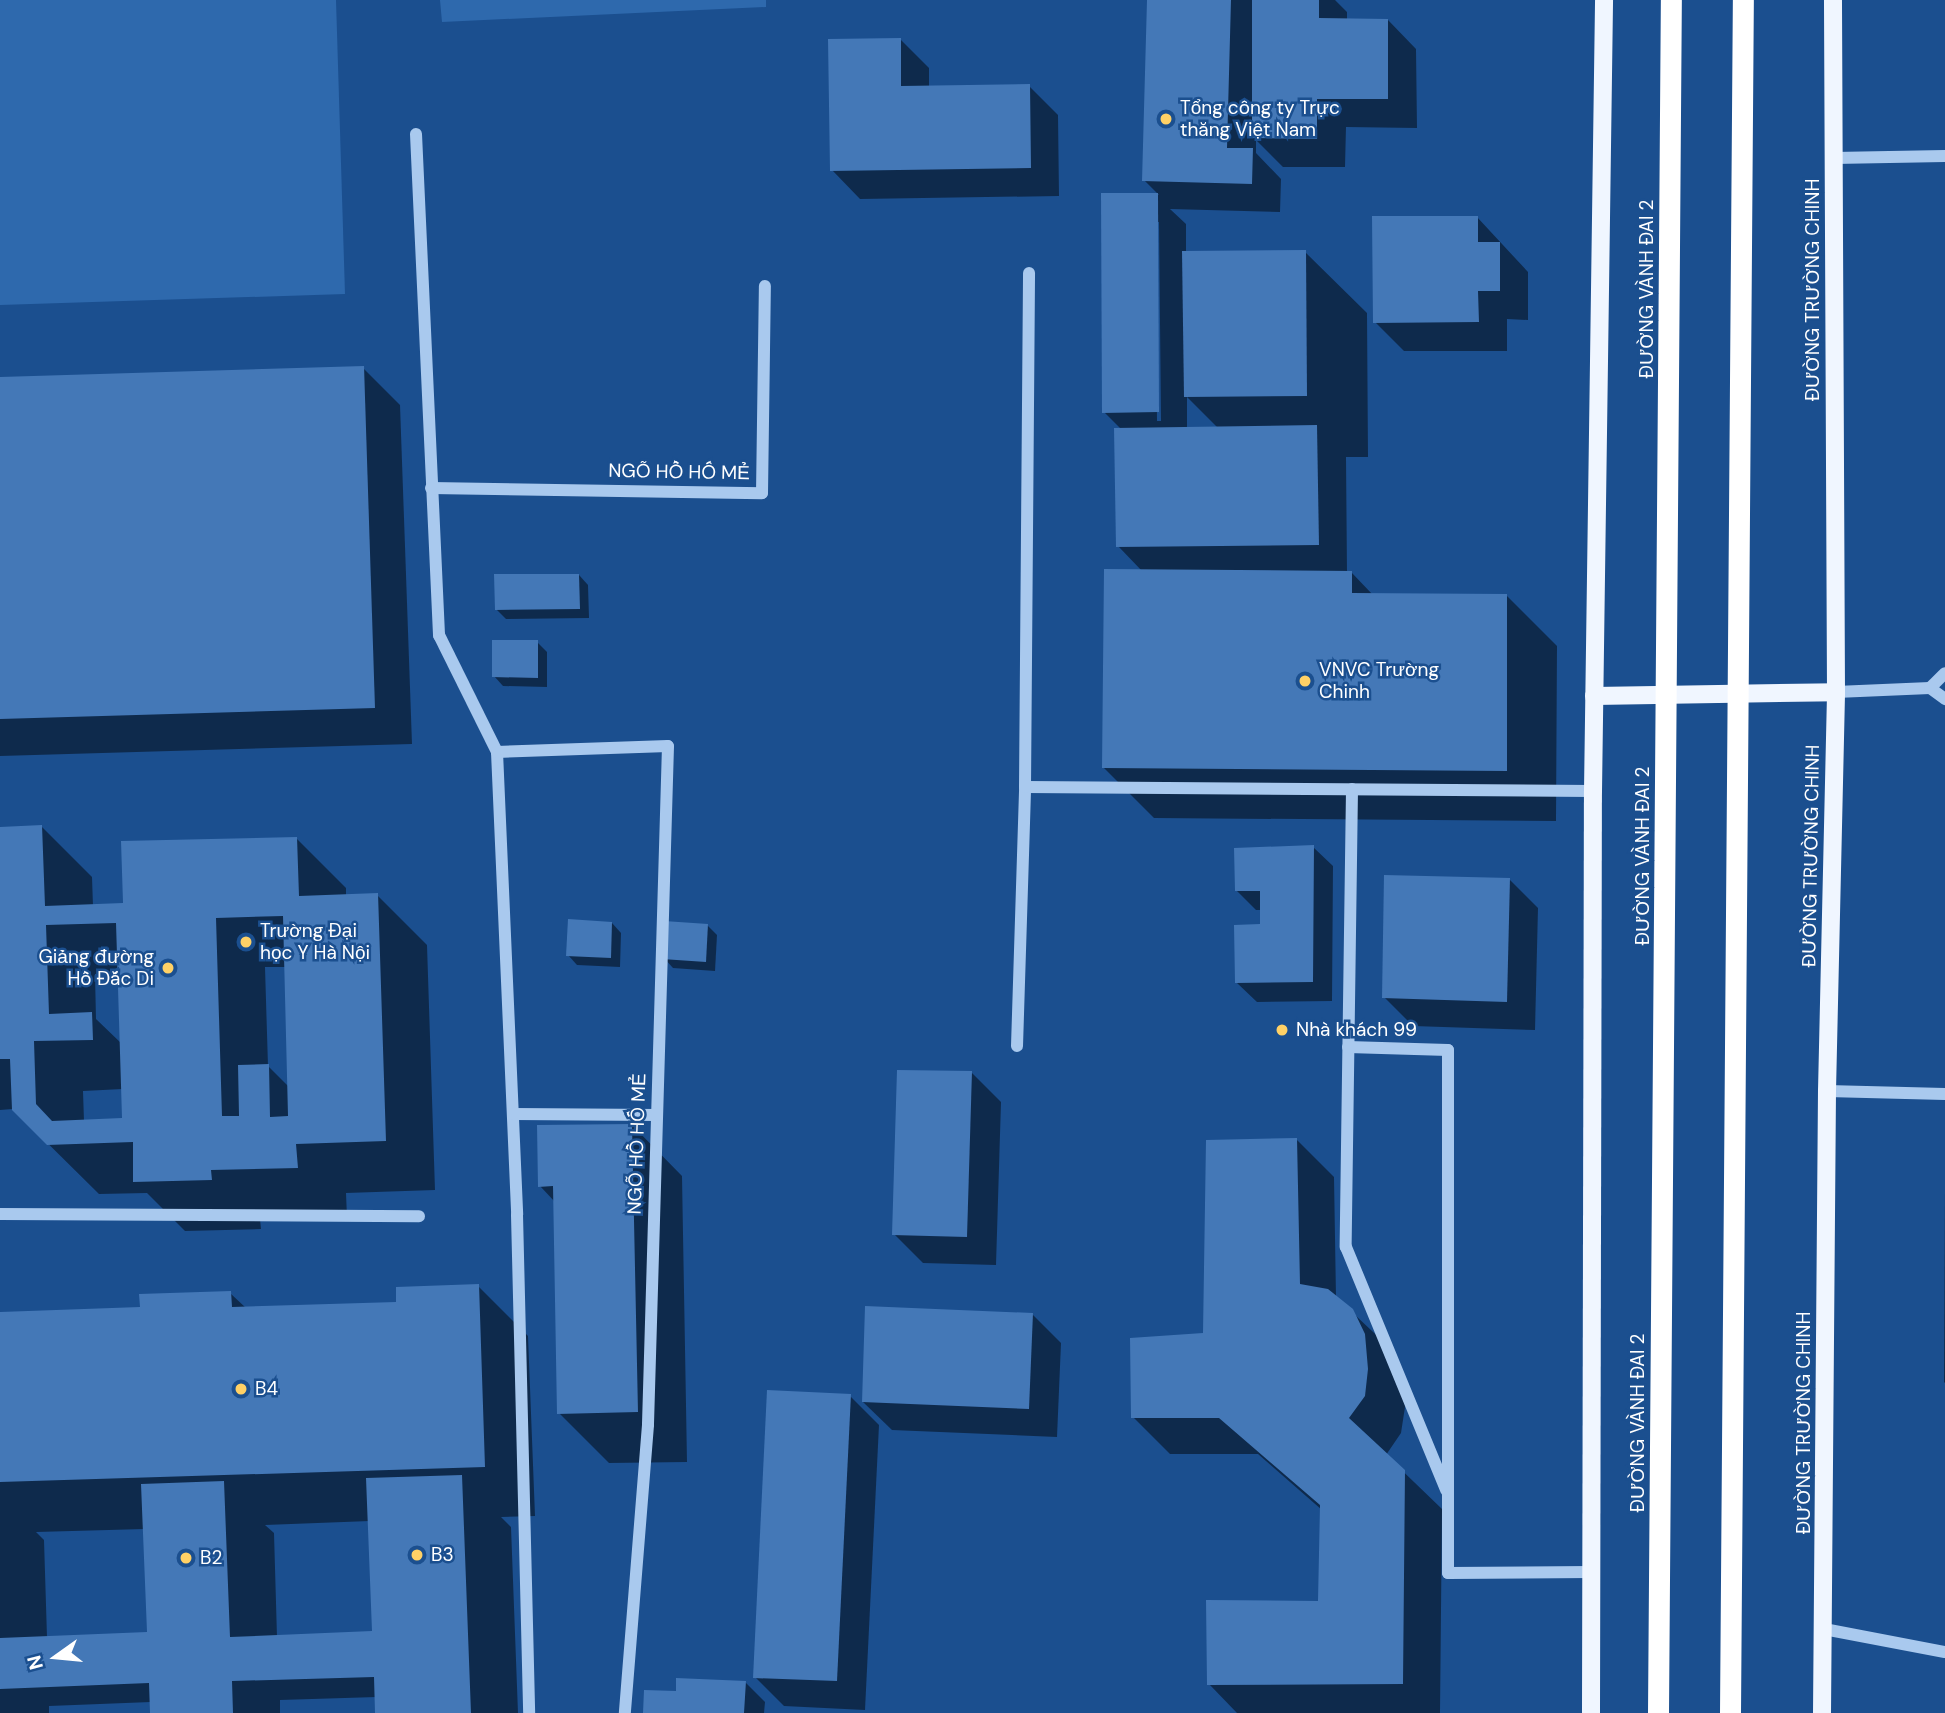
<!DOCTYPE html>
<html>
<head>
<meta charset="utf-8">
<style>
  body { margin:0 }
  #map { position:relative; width:1945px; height:1713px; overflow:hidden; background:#1b4f8f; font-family:"DM Sans",sans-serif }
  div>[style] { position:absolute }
  .green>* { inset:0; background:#2e69ad }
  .shadow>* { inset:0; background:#0007 }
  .building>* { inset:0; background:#4478b7 }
  .minor>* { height:12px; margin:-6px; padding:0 6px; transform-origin:6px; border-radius:6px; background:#a9c9ee }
  .major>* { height:18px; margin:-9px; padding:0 9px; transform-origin:9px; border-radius:9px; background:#f0f6ff }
  .highway-bridge>* { height:21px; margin:-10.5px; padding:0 10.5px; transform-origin:10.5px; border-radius:10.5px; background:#fff }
  .dots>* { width:19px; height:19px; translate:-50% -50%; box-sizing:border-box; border:4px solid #1b4f8f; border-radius:50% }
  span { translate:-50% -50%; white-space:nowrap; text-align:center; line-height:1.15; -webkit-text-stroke:5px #1b4f8f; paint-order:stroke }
  .poi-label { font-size:19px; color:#fff }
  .left { translate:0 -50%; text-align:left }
  .right { translate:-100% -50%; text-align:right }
  .street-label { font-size:19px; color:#fff }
  .north { position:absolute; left:21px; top:1622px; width:70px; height:70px; -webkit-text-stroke:5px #1b4f8f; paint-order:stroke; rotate:255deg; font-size:19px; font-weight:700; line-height:28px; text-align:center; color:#fff }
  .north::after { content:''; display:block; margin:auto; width:24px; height:32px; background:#fff; clip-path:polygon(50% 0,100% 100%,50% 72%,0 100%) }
</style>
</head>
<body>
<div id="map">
  <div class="green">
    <i style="clip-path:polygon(0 0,336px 0,345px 294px,0 305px)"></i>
    <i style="clip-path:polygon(440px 0,766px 0,766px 7px,442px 22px)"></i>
  </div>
  <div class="shadow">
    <i style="clip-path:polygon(evenodd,1149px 0,1335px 0,1347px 12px,1347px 20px,1388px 20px,1416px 49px,1417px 128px,1346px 127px,1345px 167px,1283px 167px,1256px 140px,1256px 153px,1281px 179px,1280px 212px,1170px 209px,1186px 224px,1186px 253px,1305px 252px,1367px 313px,1368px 457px,1346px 457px,1347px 573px,1352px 573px,1373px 595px,1507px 596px,1557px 646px,1556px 821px,1154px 818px,1104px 768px,1142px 571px,1118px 546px,1121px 429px,1104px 412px,1103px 195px,1159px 195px,1144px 180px,1149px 0,1156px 222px,1159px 222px,1161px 421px,1157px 421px,1156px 222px,1149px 0,1187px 397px,1218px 428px,1187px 428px,1187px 397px)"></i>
    <i style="clip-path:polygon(900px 39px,929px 68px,929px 87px,1029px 86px,1058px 115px,1059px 196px,860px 199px,832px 170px)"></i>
    <i style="clip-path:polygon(1477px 217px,1528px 272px,1528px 320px,1507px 319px,1507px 351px,1404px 351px,1375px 322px)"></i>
    <i style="clip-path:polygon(363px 368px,400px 405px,412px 744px,0 756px,0 379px)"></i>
    <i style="clip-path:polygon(579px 575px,588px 585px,589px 618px,506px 619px,496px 609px)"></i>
    <i style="clip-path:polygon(537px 642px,547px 652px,547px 687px,503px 686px,494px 676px)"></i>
    <i style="clip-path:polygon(evenodd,42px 827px,92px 877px,93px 906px,125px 905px,296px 838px,346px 888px,346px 896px,377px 895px,427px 945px,435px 1190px,346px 1193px,347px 1217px,260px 1219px,261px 1229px,185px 1231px,147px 1193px,99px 1194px,13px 1109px,0 1110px,0 828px,42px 827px,265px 967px,286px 967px,289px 1087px,268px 1066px,265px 967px,42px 827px,95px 974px,119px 974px,122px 1044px,96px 1019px,95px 974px,42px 827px,123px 1089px,124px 1119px,84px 1121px,83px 1091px,123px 1089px)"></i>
    <i style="clip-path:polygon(1313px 847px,1333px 866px,1332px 1001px,1257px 1002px,1237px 983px,1262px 926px,1262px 910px,1256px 910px,1237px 891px)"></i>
    <i style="clip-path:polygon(1509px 879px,1538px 908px,1535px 1030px,1413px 1026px,1384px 997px)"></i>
    <i style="clip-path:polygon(612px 923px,621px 933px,620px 967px,577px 965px,568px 955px)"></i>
    <i style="clip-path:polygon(707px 925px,717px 935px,715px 971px,673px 968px,664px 958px)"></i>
    <i style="clip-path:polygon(972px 1073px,1001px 1102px,996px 1265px,923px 1263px,894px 1234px)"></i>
    <i style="clip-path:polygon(632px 1125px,682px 1176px,687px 1462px,609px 1463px,559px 1413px,555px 1202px,540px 1186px)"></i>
    <i style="clip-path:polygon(1297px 1140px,1334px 1177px,1336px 1297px,1390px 1348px,1402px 1373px,1405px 1407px,1401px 1433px,1386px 1455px,1442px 1509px,1440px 1713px,1237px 1713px,1209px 1684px,1320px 1603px,1322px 1510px,1258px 1454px,1170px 1454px,1133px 1417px,1205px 1335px)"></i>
    <i style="clip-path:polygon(1945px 1188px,1945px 1383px,1944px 1382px)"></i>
    <i style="clip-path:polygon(evenodd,478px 1286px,528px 1336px,535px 1516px,501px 1517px,511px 1527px,518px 1713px,377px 1713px,377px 1697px,280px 1700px,280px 1713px,152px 1713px,151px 1702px,49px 1706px,49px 1713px,0 1713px,0 1314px,142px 1309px,230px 1293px,246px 1308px,398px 1303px,478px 1286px,370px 1521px,374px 1636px,277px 1637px,274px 1533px,265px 1525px,370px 1521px,478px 1286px,145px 1529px,149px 1633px,47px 1637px,44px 1540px,36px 1532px,145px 1529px)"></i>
    <i style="clip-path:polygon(1032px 1314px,1061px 1343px,1057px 1437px,892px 1430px,863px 1402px)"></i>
    <i style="clip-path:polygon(850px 1396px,879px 1425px,865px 1710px,784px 1706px,755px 1677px)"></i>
    <i style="clip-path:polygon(745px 1682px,765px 1702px,764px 1713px,645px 1713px,677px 1693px)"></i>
  </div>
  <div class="building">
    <i style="clip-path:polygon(1147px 0,1231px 0,1227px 148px,1253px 148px,1252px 184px,1142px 181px)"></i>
    <i style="clip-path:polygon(1252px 0,1319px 0,1319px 18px,1388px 19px,1388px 99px,1317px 99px,1317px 139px,1252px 138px)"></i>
    <i style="clip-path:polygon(901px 38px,901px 86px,1030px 84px,1031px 168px,830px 171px,828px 39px)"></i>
    <i style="clip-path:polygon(1101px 193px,1158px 193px,1159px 412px,1102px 413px)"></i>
    <i style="clip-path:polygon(1372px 216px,1478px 216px,1478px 242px,1500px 242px,1500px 291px,1478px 291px,1479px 322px,1373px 323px)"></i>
    <i style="clip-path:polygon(1306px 250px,1307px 396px,1184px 397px,1182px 251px)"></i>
    <i style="clip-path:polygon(364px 366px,375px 708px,0 719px,0 377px)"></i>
    <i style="clip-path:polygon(1317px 425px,1319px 545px,1116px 547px,1114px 428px)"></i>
    <i style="clip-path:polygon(1104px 569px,1352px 571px,1352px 593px,1507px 594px,1507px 771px,1102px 768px)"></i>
    <i style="clip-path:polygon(494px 574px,579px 574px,580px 609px,495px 610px)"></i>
    <i style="clip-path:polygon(492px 640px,538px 640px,538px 678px,492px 677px)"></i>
    <i style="clip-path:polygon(evenodd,42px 825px,45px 906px,123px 903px,121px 841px,297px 837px,299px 896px,378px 893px,386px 1141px,296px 1144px,298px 1168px,211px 1170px,212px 1180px,133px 1182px,133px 1142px,47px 1145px,12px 1110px,10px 1059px,0 1059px,0 827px,42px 825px,283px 916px,288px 1116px,270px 1117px,269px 1064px,238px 1065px,239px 1116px,222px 1116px,216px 918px,283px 916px,42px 825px,116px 923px,122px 1118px,52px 1121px,36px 1104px,34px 1041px,93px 1040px,92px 1012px,49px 1014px,46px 925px,116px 923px)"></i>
    <i style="clip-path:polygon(1314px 845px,1313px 982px,1235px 983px,1234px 925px,1260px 924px,1260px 891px,1235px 891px,1234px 848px)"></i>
    <i style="clip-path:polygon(1384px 875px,1510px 878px,1507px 1002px,1382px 998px)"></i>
    <i style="clip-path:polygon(568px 919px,612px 922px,611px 958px,566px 956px)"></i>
    <i style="clip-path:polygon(664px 921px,708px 924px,706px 962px,662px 959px)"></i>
    <i style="clip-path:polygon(897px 1070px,972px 1071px,967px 1237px,892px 1235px)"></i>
    <i style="clip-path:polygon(632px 1124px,638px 1412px,557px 1414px,553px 1186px,538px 1187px,537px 1125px)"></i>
    <i style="clip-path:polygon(1297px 1138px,1300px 1284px,1328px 1289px,1353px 1309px,1365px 1334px,1368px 1369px,1365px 1396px,1349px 1418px,1405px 1470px,1403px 1684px,1207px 1685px,1206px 1600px,1318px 1601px,1320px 1505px,1219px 1418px,1131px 1418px,1130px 1338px,1203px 1333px,1206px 1140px)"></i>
    <i style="clip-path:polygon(479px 1284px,485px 1467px,0 1482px,0 1312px,140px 1307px,139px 1294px,231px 1291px,232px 1307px,396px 1302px,396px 1287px)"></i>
    <i style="clip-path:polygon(865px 1306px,1033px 1313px,1029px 1409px,862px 1402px)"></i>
    <i style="clip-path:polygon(767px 1390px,851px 1394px,837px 1681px,753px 1678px)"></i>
    <i style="clip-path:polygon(462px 1475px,471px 1713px,375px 1713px,374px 1677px,232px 1681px,233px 1713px,150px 1713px,149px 1683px,0 1689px,0 1638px,147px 1632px,141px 1484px,224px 1481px,230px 1637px,372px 1631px,366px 1478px)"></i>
    <i style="clip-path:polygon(676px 1678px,746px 1681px,744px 1713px,643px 1713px,644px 1690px,676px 1691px)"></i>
  </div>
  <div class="minor">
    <i style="left:416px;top:134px;width:502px;rotate:87.37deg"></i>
    <i style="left:439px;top:635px;width:131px;rotate:63.6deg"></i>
    <i style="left:497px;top:752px;width:463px;rotate:87.5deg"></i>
    <i style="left:517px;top:1215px;width:498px;rotate:88.6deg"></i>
    <i style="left:1834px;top:158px;width:111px;rotate:-1deg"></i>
    <i style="left:431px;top:488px;width:331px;rotate:0.9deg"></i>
    <i style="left:762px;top:493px;width:207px;rotate:-89.2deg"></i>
    <i style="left:1930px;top:688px;width:19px;rotate:36deg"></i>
    <i style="left:1836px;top:692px;width:94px;rotate:-2.4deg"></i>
    <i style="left:1930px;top:688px;width:21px;rotate:-45deg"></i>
    <i style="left:497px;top:752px;width:171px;rotate:-2deg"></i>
    <i style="left:668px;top:746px;width:679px;rotate:91.69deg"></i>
    <i style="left:648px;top:1425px;width:289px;rotate:94.6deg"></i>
    <i style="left:1025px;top:787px;width:568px;rotate:0.4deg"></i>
    <i style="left:1352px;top:789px;width:458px;rotate:90.8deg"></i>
    <i style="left:1346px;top:1247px;width:263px;rotate:67.6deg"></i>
    <i style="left:1017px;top:1046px;width:259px;rotate:-88.2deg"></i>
    <i style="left:1025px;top:787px;width:514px;rotate:-89.55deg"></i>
    <i style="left:1348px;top:1047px;width:100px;rotate:1.7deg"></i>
    <i style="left:1448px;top:1050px;width:523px;rotate:90deg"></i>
    <i style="left:1448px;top:1573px;width:143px;rotate:-0.4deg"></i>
    <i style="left:1827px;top:1091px;width:118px;rotate:1.5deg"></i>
    <i style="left:513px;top:1114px;width:144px;rotate:0.4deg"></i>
    <i style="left:0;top:1214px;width:419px;rotate:0.3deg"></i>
    <i style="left:1824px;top:1629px;width:123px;rotate:10.8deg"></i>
  </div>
  <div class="major">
    <i style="left:1594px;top:696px;width:242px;rotate:-0.9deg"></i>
    <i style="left:1591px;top:1713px;width:922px;rotate:-89.88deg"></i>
    <i style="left:1593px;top:791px;width:791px;rotate:-89.2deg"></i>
    <i style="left:1822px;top:1713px;width:622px;rotate:-89.54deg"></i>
    <i style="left:1827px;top:1091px;width:399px;rotate:-88.7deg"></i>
    <i style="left:1836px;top:692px;width:692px;rotate:-90.25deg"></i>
  </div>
  <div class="highway-bridge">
    <i style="left:1658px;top:1713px;width:1713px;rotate:-89.57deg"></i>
    <i style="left:1730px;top:1713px;width:1713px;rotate:-89.57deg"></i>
  </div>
  <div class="dots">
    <i style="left:1166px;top:119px;background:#ffd166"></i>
    <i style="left:1305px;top:681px;background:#ffd166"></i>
    <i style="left:246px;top:942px;background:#ffd166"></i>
    <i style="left:168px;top:968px;background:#ffd166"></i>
    <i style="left:1282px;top:1030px;background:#ffd166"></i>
    <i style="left:241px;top:1389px;background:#ffd166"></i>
    <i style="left:417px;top:1555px;background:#ffd166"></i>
    <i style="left:186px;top:1558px;background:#ffd166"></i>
  </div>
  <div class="poi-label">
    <span class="left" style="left:1180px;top:119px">Tổng công ty Trực<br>thăng Việt Nam</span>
    <span class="left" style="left:1319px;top:681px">VNVC Trường<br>Chinh</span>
    <span class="left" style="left:260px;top:942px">Trường Đại<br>học Y Hà Nội</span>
    <span class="right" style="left:154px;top:968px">Giảng đường<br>Hồ Đắc Di</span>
    <span class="left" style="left:1296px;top:1030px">Nhà khách 99</span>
    <span class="left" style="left:255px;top:1389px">B4</span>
    <span class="left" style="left:431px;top:1555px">B3</span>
    <span class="left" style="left:200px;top:1558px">B2</span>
  </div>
  <div class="street-label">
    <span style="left:1647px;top:289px;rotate:-90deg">ĐƯỜNG VÀNH ĐAI 2</span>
    <span style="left:1813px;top:290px;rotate:-90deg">ĐƯỜNG TRƯỜNG CHINH</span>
    <span style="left:679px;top:472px;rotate:1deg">NGÕ HỒ HỐ MẺ</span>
    <span style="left:1643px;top:856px;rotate:-90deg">ĐƯỜNG VÀNH ĐAI 2</span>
    <span style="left:1811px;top:856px;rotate:-89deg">ĐƯỜNG TRƯỜNG CHINH</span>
    <span style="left:637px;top:1144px;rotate:-88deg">NGÕ HỒ HỐ MẺ</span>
    <span style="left:1638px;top:1423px;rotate:-90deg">ĐƯỜNG VÀNH ĐAI 2</span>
    <span style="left:1804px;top:1423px;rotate:-90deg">ĐƯỜNG TRƯỜNG CHINH</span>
  </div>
  <div class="north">N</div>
</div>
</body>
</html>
